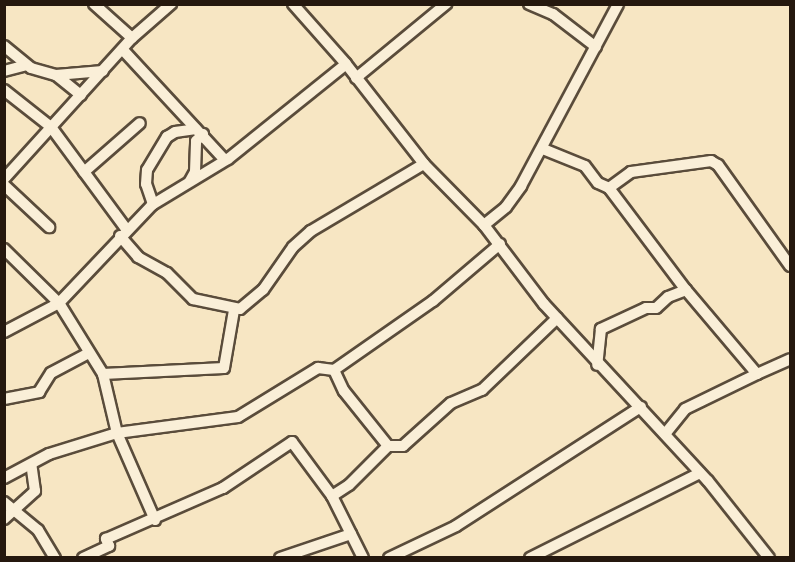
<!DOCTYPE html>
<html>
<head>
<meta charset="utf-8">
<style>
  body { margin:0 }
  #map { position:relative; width:795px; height:562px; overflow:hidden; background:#f7e6c3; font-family:"EB Garamond",serif }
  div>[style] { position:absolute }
  .roads { filter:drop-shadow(2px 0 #5a4c3b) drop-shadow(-2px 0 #5a4c3b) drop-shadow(0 2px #5a4c3b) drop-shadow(0 -2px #5a4c3b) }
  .minor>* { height:10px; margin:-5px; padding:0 5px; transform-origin:5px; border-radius:5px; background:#faefd8 }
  span { translate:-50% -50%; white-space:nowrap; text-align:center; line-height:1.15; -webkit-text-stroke:6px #faefd8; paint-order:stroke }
  .frame { position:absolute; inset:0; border:6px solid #25180e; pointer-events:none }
</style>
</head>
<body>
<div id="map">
  <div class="roads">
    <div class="minor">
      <i style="left:94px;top:4px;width:51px;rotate:41.8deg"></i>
      <i style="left:293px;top:4px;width:80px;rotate:48.5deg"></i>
      <i style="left:346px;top:64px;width:127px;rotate:52deg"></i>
      <i style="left:424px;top:164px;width:86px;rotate:45.5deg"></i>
      <i style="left:484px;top:225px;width:99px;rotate:52.8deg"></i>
      <i style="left:544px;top:304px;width:241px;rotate:47.2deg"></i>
      <i style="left:708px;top:481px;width:98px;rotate:51.6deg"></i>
      <i style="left:529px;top:4px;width:26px;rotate:23deg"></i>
      <i style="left:553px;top:14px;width:54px;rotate:37.5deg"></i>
      <i style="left:4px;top:46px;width:35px;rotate:39deg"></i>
      <i style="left:31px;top:68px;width:26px;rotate:16deg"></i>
      <i style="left:56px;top:75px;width:47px;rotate:-4.9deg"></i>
      <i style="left:123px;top:50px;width:150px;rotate:47.2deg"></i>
      <i style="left:4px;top:71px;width:23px;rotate:-15deg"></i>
      <i style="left:56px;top:75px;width:32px;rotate:39deg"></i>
      <i style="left:356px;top:78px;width:117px;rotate:-39.4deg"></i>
      <i style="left:4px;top:90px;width:60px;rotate:38.2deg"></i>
      <i style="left:51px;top:127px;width:128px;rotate:53.6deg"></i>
      <i style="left:543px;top:149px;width:45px;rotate:22deg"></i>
      <i style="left:585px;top:166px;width:21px;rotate:53deg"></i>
      <i style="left:598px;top:183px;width:12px;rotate:24deg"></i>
      <i style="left:609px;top:188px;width:128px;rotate:53deg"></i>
      <i style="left:686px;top:290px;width:19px;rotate:159deg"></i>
      <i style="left:668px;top:297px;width:16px;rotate:137deg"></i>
      <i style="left:656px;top:308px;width:10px;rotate:180deg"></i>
      <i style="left:646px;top:308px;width:50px;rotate:155deg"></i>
      <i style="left:601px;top:329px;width:36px;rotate:96deg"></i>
      <i style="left:84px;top:172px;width:74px;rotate:-41.2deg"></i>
      <i style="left:4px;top:179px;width:190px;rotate:-47.8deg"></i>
      <i style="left:132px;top:38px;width:52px;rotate:-41.1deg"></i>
      <i style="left:190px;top:181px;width:10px;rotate:-61deg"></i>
      <i style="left:195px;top:172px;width:31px;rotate:-88deg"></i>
      <i style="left:196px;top:141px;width:10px;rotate:-45deg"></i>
      <i style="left:4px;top:185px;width:62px;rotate:43deg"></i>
      <i style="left:609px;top:188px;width:27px;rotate:-36deg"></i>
      <i style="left:631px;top:172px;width:81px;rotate:-7.8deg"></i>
      <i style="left:711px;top:161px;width:8px;rotate:30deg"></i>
      <i style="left:718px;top:165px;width:124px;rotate:54.5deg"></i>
      <i style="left:153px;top:204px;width:21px;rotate:-109deg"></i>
      <i style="left:146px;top:184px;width:14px;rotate:-86deg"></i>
      <i style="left:147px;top:170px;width:39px;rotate:-59deg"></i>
      <i style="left:167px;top:137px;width:9px;rotate:-32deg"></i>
      <i style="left:175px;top:132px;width:21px;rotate:-8deg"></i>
      <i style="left:484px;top:225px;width:28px;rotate:-39deg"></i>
      <i style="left:506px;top:207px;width:26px;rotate:-54deg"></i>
      <i style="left:521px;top:186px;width:206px;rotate:-61.9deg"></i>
      <i style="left:120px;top:236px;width:28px;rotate:49deg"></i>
      <i style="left:138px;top:257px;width:33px;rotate:29deg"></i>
      <i style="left:167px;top:273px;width:37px;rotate:45deg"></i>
      <i style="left:193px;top:299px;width:48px;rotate:12deg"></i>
      <i style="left:240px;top:309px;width:30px;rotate:-40deg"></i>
      <i style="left:263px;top:290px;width:52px;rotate:-55.1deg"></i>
      <i style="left:293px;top:247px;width:24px;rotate:-42deg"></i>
      <i style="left:311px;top:231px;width:131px;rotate:-30.7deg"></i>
      <i style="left:4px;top:249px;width:77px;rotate:44.5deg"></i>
      <i style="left:59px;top:303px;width:84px;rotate:58.2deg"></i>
      <i style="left:103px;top:374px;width:61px;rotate:76.7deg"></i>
      <i style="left:117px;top:433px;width:95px;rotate:66.4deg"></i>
      <i style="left:4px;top:332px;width:62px;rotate:-27.8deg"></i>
      <i style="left:59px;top:303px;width:135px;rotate:-46.5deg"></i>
      <i style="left:152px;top:205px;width:89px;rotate:-31.2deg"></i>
      <i style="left:228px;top:159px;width:151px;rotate:-38.8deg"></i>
      <i style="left:334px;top:370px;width:23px;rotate:65deg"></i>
      <i style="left:344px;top:391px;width:70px;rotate:51.3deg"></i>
      <i style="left:103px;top:374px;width:121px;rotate:-2.8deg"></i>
      <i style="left:224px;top:368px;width:59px;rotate:-80.2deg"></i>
      <i style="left:757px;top:374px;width:36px;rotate:-24deg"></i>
      <i style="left:4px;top:399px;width:36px;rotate:-11deg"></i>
      <i style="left:39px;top:392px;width:22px;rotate:-58deg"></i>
      <i style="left:51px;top:373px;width:43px;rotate:-27.8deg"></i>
      <i style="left:665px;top:434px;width:32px;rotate:-51deg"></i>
      <i style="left:685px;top:409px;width:80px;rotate:-25.9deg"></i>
      <i style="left:757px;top:374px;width:110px;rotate:-130.2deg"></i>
      <i style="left:4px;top:478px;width:51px;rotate:-28.1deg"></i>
      <i style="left:49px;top:454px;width:71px;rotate:-17.2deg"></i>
      <i style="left:117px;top:433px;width:122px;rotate:-7.5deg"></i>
      <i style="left:238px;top:417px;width:94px;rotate:-31.5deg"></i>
      <i style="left:318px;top:368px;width:16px;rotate:7deg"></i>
      <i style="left:334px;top:370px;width:121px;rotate:-34.9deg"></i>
      <i style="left:433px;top:301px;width:88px;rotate:-40.4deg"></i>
      <i style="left:332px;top:496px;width:20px;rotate:-33deg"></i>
      <i style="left:349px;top:485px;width:55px;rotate:-45deg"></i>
      <i style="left:388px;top:446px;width:15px"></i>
      <i style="left:403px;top:446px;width:64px;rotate:-41.9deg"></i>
      <i style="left:451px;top:403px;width:34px;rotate:-23deg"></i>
      <i style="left:482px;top:390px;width:104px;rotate:-43.8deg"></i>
      <i style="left:4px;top:502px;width:44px;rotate:39.5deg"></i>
      <i style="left:38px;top:530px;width:33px;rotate:59deg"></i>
      <i style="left:4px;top:519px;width:42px;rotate:-42.1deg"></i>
      <i style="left:35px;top:491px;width:27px;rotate:-98deg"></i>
      <i style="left:83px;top:558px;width:29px;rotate:-25deg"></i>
      <i style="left:109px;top:546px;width:8px;rotate:-113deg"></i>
      <i style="left:106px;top:539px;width:128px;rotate:-23.6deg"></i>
      <i style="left:223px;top:488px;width:83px;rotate:-33.7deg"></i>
      <i style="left:292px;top:442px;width:67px;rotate:53.5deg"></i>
      <i style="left:332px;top:496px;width:69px;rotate:63.4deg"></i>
      <i style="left:280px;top:558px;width:75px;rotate:-18.7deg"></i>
      <i style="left:389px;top:558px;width:74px;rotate:-25.5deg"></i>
      <i style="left:456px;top:526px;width:220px;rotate:-32.8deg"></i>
      <i style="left:530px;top:558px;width:190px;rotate:-26.6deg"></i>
    </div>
  </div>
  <div class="frame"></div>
</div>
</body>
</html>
